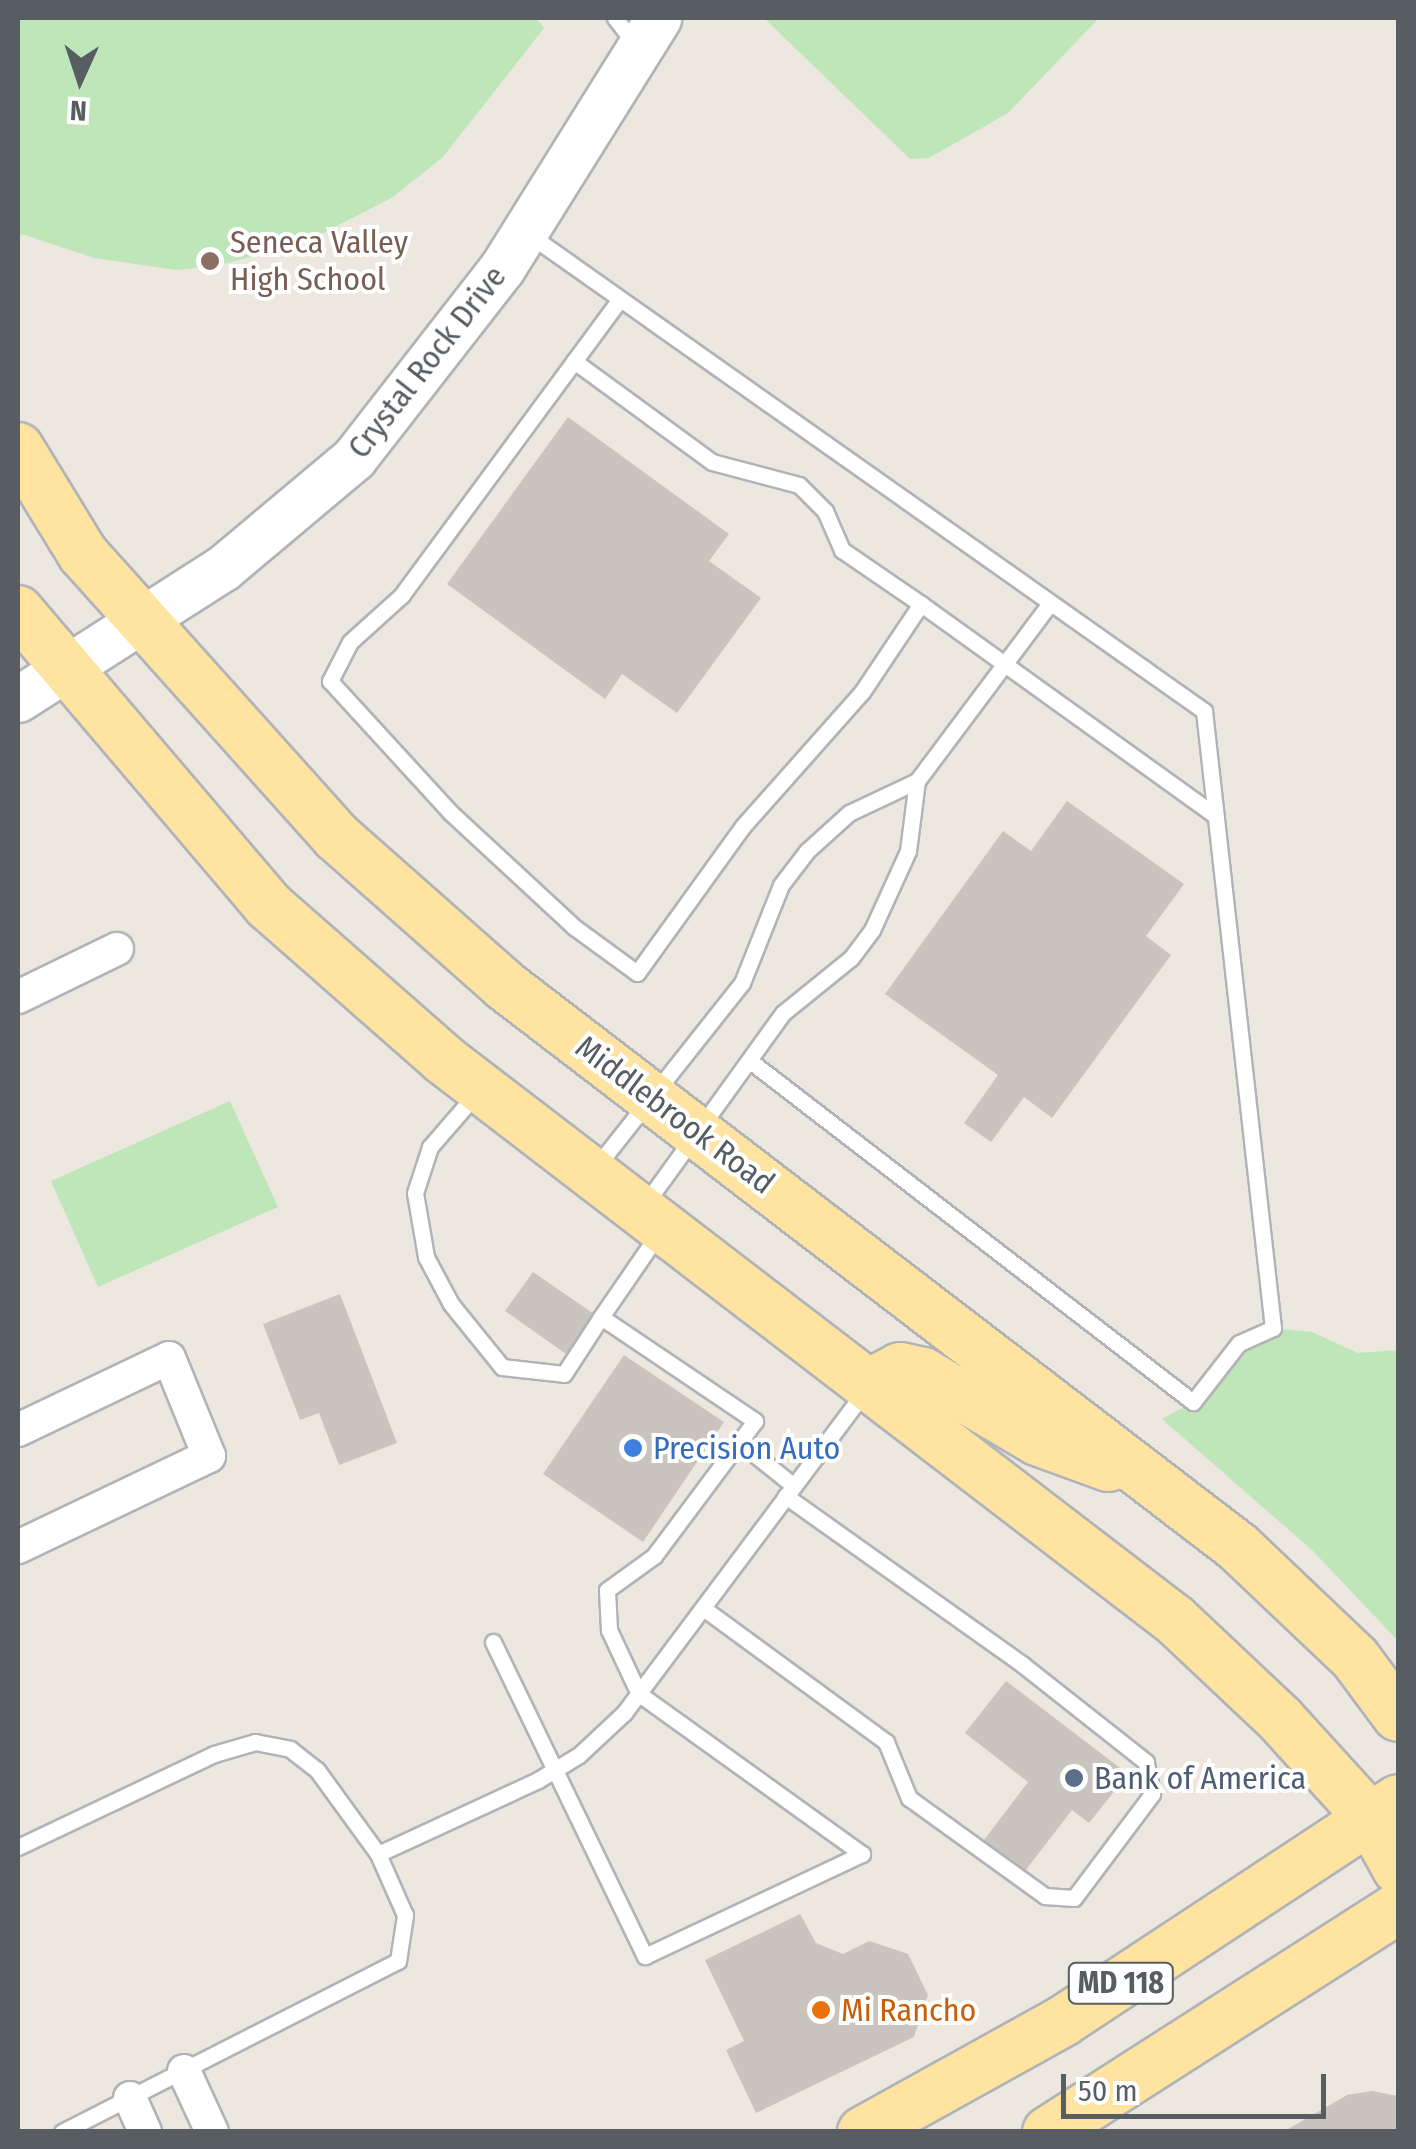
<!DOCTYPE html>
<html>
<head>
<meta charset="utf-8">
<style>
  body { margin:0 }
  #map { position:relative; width:1416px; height:2149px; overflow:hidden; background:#ece7df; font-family:"Fira Sans Condensed",sans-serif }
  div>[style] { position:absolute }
  .green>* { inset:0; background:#bfe6b9 }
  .building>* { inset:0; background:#cac4be }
  .roads { filter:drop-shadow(2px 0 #b0b4b8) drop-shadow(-2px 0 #b0b4b8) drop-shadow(0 2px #b0b4b8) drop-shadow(0 -2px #b0b4b8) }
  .lane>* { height:15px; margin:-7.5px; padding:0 7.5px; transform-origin:7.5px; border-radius:7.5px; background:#fff }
  .street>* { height:32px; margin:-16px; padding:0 16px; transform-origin:16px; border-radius:16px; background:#fff }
  .secondary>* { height:45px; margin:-22.5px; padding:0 22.5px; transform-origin:22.5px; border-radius:22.5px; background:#fff }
  .primary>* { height:50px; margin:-25px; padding:0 25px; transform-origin:25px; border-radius:25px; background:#ffe4a1 }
  .dots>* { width:28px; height:28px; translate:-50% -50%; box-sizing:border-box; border:5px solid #fff; border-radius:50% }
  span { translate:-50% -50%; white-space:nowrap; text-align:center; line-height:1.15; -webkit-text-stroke:8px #fff; paint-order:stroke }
  .shield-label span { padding:2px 8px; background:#fff; border:2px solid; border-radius:8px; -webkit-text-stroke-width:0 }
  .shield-label { font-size:30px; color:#585d61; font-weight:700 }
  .education-label { font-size:32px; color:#785e54 }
  .left { translate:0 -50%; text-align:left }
  .street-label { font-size:32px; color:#585d61 }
  .shop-label { font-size:32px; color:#366cbe }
  .service-label { font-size:32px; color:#4e5e75 }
  .food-label { font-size:32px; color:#c56008 }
  .frame { position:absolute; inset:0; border:20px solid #585d61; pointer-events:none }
  .north { position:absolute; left:30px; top:30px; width:100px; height:100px; -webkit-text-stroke:8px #fff; paint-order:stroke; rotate:183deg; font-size:28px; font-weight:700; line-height:40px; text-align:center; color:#585d61 }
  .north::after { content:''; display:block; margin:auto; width:35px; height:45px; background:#585d61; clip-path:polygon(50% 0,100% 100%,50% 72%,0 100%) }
  .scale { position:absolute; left:1061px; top:2074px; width:265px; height:45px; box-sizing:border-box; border:5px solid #585d61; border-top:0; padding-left:12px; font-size:30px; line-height:35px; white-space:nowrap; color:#585d61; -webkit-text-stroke:8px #fff; paint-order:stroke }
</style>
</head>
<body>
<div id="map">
  <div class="green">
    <i style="clip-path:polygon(18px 18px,536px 18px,544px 28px,443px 157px,393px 197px,304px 243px,216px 266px,176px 270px,95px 258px,18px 233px)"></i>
    <i style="clip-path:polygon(764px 18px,1099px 18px,1008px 113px,929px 158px,910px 159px)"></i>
    <i style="clip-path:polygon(230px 1101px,278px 1207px,98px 1287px,51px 1181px)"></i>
    <i style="clip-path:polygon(1273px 1328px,1312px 1332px,1358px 1353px,1398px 1350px,1398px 1641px,1313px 1551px,1162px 1419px,1193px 1402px,1239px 1343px)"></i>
  </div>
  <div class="building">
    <i style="clip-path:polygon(568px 417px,729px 534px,709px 561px,761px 598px,677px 713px,622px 674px,605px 699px,447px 584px)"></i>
    <i style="clip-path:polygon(1067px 801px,1184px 884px,1146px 936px,1171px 955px,1052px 1118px,1024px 1097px,991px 1142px,964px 1123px,998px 1075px,885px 994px,1003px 831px,1031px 851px)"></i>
    <i style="clip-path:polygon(533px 1272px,594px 1314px,566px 1354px,505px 1311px)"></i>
    <i style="clip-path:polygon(340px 1294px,397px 1443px,339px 1465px,319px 1413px,300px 1420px,263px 1324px)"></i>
    <i style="clip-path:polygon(624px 1355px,724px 1422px,643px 1542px,543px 1474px)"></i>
    <i style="clip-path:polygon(1006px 1681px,1128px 1774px,1089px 1823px,1072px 1810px,1025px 1871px,984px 1840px,1028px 1782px,965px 1733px)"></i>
    <i style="clip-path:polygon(800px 1914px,816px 1943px,843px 1954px,869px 1941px,908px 1954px,928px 1995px,914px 2037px,756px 2113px,726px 2050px,744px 2041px,705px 1960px)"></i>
    <i style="clip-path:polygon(1372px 2091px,1398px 2096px,1398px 2132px,1283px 2132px,1347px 2095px)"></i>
  </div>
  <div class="roads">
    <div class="lane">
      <i style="left:615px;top:18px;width:34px;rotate:52deg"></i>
      <i style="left:527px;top:233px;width:829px;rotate:35.22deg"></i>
      <i style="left:1204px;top:711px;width:621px;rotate:83.62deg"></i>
      <i style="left:1273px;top:1328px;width:37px;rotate:156deg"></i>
      <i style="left:1239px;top:1343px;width:75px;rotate:127.9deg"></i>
      <i style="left:1193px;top:1402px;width:559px;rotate:-142.41deg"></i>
      <i style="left:620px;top:299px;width:368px;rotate:126.4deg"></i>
      <i style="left:402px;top:595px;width:70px;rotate:137.9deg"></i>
      <i style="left:350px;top:642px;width:44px;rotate:117.1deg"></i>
      <i style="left:330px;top:681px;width:178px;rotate:47.5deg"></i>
      <i style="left:450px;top:812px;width:169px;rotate:42.8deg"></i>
      <i style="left:574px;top:927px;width:78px;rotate:36.1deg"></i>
      <i style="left:637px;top:973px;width:181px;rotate:-54.2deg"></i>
      <i style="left:743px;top:826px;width:179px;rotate:-48.4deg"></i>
      <i style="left:862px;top:692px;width:106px;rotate:-56.2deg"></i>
      <i style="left:921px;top:604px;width:363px;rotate:35.7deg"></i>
      <i style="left:574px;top:361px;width:171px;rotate:36.2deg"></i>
      <i style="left:712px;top:462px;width:90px;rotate:14.8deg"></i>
      <i style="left:799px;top:485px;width:37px;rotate:45deg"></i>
      <i style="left:825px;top:511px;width:43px;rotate:66.4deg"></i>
      <i style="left:842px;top:550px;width:96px;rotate:34.4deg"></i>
      <i style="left:475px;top:1095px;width:69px;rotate:130.9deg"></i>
      <i style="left:430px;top:1147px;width:48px;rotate:108.1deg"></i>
      <i style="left:415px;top:1193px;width:65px;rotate:80.2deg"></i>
      <i style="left:426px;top:1257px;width:53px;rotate:62deg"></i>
      <i style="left:451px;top:1304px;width:81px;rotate:51deg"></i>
      <i style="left:502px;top:1367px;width:62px;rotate:6.4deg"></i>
      <i style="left:564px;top:1374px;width:68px;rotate:-57deg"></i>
      <i style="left:601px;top:1317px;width:186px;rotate:34deg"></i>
      <i style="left:755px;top:1421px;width:26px;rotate:127deg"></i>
      <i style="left:596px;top:1167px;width:235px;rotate:-51.6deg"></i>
      <i style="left:742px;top:983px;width:105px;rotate:-68.3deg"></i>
      <i style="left:781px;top:885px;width:43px;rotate:-52.6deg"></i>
      <i style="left:807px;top:851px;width:57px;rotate:-42.1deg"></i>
      <i style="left:849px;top:813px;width:75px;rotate:-25.2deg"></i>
      <i style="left:643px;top:1207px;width:239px;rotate:-54.2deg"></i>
      <i style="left:783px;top:1013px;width:87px;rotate:-39deg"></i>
      <i style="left:851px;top:958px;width:35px;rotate:-53deg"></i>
      <i style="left:872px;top:930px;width:87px;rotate:-65.5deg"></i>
      <i style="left:908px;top:851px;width:71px;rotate:-82.7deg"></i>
      <i style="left:917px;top:781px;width:222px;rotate:-53.2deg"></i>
      <i style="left:601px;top:1317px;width:101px;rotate:-55.5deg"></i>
      <i style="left:703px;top:1608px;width:227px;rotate:36.2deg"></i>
      <i style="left:886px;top:1742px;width:61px;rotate:67.7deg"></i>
      <i style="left:909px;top:1798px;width:168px;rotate:35.8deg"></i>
      <i style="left:1045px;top:1896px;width:29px;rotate:4deg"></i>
      <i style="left:1074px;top:1898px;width:130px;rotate:-53.1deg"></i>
      <i style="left:1152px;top:1794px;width:33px;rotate:-101deg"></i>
      <i style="left:1146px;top:1762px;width:158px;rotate:-141.7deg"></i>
      <i style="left:1022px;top:1664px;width:290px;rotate:-144.6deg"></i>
      <i style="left:493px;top:1642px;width:349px;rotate:64.2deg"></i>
      <i style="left:645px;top:1956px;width:240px;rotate:-25.2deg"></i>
      <i style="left:862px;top:1854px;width:274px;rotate:-144.3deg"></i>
      <i style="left:639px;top:1694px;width:71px;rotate:-115.1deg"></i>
      <i style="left:609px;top:1630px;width:40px;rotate:-92.9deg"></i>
      <i style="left:607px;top:1590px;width:58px;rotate:-35.9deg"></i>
      <i style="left:654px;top:1556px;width:142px;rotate:-53.3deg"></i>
      <i style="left:739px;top:1442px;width:70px;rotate:38.7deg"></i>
      <i style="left:18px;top:1847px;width:217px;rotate:-25.4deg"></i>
      <i style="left:214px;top:1754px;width:43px;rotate:-16.3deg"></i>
      <i style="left:255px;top:1742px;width:36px;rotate:11deg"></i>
      <i style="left:290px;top:1749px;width:34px;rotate:38deg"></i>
      <i style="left:317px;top:1770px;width:104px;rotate:54deg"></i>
      <i style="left:378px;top:1854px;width:176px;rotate:-24.8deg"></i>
      <i style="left:538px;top:1780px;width:48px;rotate:-31.4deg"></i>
      <i style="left:579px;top:1755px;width:62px;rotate:-43deg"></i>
      <i style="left:624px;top:1713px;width:401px;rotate:-53.2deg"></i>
      <i style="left:62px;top:2132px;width:377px;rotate:-27deg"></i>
      <i style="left:398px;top:1961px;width:47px;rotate:-81.3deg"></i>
      <i style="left:405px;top:1915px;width:67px;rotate:-113.9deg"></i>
    </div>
    <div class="street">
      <i style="left:18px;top:997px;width:110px;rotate:-25.9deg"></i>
      <i style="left:18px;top:1430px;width:167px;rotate:-25.5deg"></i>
      <i style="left:169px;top:1358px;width:106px;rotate:67.8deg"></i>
      <i style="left:209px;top:1456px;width:212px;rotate:154.5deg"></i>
      <i style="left:184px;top:2071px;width:67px;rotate:65.3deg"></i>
      <i style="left:130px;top:2098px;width:37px;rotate:66deg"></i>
    </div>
    <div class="secondary">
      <i style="left:18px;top:699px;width:243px;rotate:-32.6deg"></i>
      <i style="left:223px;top:568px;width:171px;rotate:-40deg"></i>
      <i style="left:354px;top:458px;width:241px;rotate:-52.1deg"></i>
      <i style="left:502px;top:268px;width:295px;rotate:-58deg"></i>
    </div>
    <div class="primary">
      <i style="left:18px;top:448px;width:124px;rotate:58.5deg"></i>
      <i style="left:83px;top:554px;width:380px;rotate:48.1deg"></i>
      <i style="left:337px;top:837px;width:223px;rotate:41.5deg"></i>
      <i style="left:504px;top:985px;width:924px;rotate:37.44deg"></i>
      <i style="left:1238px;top:1547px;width:161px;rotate:43.5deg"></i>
      <i style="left:1355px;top:1658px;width:72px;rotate:53.4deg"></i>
      <i style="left:18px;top:611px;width:386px;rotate:49.6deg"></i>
      <i style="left:268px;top:905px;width:233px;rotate:41.3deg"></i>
      <i style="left:443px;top:1059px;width:922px;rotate:37.47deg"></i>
      <i style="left:1175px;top:1620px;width:144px;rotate:43.3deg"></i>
      <i style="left:1280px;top:1719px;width:134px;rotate:47.7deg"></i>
      <i style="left:1370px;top:1818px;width:58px;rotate:61.2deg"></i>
      <i style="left:870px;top:1384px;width:34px;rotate:-28deg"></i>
      <i style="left:900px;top:1368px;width:24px;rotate:12deg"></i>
      <i style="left:923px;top:1373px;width:132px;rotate:30.4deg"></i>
      <i style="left:1037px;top:1440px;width:76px;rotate:20.1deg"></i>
      <i style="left:863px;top:2132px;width:229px;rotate:-29deg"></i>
      <i style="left:1063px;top:2021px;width:401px;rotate:-33.4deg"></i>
      <i style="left:1048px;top:2132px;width:416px;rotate:-32.6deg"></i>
    </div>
  </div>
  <div class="dots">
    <i style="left:210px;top:261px;background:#8d6e63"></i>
    <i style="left:633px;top:1448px;background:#3f7fe0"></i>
    <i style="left:1074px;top:1778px;background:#5c6f8a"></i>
    <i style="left:821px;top:2010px;background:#e8710a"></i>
  </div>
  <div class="shield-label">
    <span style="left:1121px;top:1983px">MD 118</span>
  </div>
  <div class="education-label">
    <span class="left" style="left:230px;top:261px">Seneca Valley<br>High School</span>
  </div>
  <div class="street-label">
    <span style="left:427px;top:362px;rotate:-52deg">Crystal Rock Drive</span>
    <span style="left:675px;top:1115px;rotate:37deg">Middlebrook Road</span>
  </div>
  <div class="shop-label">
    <span class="left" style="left:653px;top:1448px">Precision Auto</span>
  </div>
  <div class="service-label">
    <span class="left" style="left:1094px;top:1778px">Bank of America</span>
  </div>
  <div class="food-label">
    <span class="left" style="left:841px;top:2010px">Mi Rancho</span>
  </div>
  <div class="frame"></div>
  <div class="north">N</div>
  <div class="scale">50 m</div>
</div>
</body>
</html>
